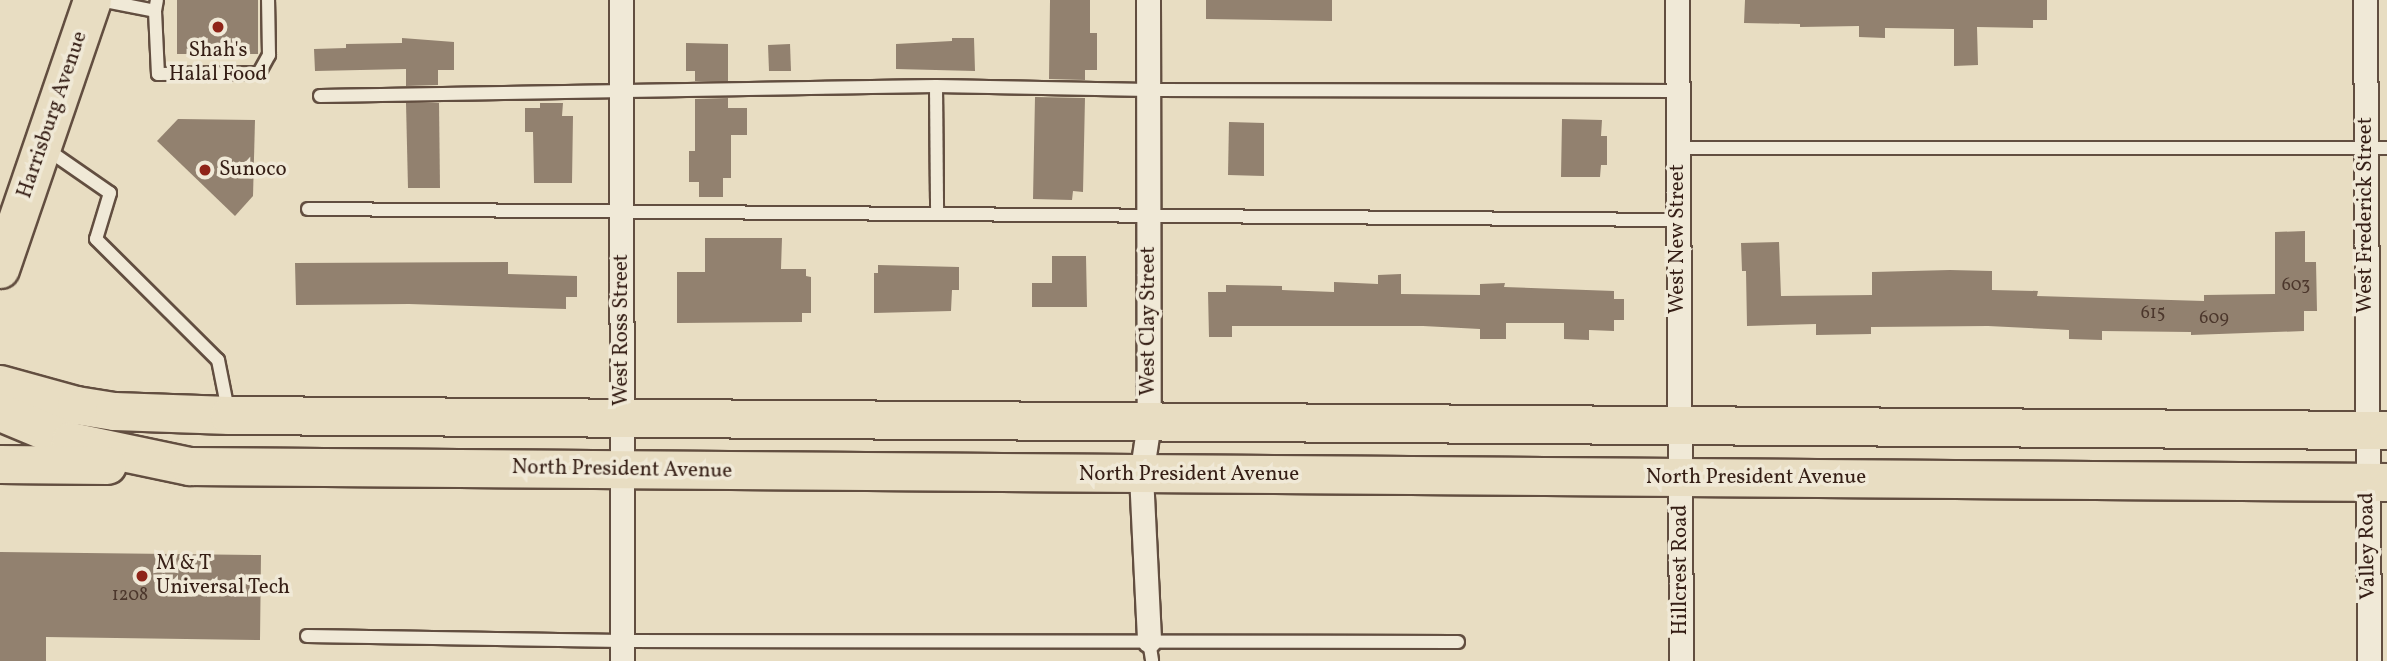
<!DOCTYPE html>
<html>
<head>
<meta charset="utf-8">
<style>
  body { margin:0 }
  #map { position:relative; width:2387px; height:661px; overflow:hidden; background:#e8ddc2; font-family:Vollkorn,serif }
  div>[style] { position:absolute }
  .building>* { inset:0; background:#92816f }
  .roads { filter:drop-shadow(2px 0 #624e40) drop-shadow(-2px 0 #624e40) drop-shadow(0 2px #624e40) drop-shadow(0 -2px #624e40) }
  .service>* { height:12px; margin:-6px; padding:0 6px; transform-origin:6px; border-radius:6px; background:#f0e9d7 }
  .minor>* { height:23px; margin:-11.5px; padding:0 11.5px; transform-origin:11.5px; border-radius:11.5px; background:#f0e9d7 }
  .primary>* { height:37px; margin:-18.5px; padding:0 18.5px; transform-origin:18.5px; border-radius:18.5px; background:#e8ddc2 }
  .dots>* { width:19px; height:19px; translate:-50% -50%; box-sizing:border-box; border:4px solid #f0e9d7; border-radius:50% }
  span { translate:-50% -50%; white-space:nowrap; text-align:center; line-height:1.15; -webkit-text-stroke:7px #f0e9d7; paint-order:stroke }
  .number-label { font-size:18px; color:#4c372c }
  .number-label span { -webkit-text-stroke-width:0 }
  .poi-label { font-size:21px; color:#351e15 }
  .left { translate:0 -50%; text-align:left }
  .street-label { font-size:21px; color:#351e15 }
</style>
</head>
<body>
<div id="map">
  <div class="building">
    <i style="clip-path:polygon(177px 0,258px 0,258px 54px,177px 54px)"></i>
    <i style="clip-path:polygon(1050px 0,1090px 0,1090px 33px,1097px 33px,1097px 70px,1085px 70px,1085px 80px,1049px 79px)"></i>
    <i style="clip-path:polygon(1206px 0,1332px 0,1332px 21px,1206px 19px)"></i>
    <i style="clip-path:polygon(1745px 0,2047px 0,2047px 20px,2033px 20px,2033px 28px,1977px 27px,1978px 65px,1954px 66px,1954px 29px,1885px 28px,1885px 38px,1859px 37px,1859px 26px,1800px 27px,1800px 24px,1744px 23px)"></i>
    <i style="clip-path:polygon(402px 38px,454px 42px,454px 70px,438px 70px,438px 85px,406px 86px,406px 69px,315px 71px,314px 49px,346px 48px,346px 44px,402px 43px)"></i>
    <i style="clip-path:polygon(952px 38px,974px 38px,975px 71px,896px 69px,896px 44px,952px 41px)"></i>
    <i style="clip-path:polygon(686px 43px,728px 44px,728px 81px,695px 81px,695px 71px,686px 71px)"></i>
    <i style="clip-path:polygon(790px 44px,791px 71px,769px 71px,768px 45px)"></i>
    <i style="clip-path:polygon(1035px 97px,1085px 98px,1083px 192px,1073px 191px,1072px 200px,1033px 199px)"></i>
    <i style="clip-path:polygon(728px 98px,728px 108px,747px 108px,747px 135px,731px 135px,731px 178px,723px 178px,723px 197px,699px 197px,699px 182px,689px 182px,689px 151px,695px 151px,695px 99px)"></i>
    <i style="clip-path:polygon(406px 103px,439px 103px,440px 188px,408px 188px)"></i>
    <i style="clip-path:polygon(540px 103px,563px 103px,562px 116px,573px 116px,572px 183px,534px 183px,533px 132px,525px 132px,525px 108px,540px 108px)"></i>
    <i style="clip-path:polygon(178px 119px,255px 120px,253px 196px,235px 216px,157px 141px)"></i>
    <i style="clip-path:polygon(1562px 119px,1602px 120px,1601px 136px,1607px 136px,1607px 165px,1601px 165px,1600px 177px,1561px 177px)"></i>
    <i style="clip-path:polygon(1229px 122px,1264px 123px,1264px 176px,1228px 175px)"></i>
    <i style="clip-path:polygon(2305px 231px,2305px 262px,2316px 262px,2317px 311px,2304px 311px,2304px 331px,2191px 335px,2191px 332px,2102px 331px,2102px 340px,2069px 339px,2069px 330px,1988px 326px,1871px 327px,1871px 334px,1816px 335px,1816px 324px,1747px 326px,1746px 271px,1742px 271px,1741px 243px,1779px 242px,1781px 296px,1872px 295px,1872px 272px,1950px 270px,1992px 271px,1992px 290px,2038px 291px,2037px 296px,2204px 301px,2204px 295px,2275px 294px,2275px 232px)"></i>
    <i style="clip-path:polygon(705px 238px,782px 238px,781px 269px,806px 269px,806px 276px,811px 277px,811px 313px,802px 313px,802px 322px,677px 323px,677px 272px,705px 272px)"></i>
    <i style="clip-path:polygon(1052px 256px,1086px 256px,1087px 307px,1032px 307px,1032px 283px,1052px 283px)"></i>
    <i style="clip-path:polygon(508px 262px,508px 274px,577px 276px,577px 297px,566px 297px,566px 309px,409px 304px,296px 305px,295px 263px)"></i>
    <i style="clip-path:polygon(878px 265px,959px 267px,959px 290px,952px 290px,951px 311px,874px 313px,874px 273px,878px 273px)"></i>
    <i style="clip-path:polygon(1401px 274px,1401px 294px,1480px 295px,1480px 284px,1505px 283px,1504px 287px,1614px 291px,1614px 299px,1624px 299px,1624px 320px,1614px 320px,1614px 331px,1589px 330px,1589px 340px,1564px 339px,1564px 323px,1506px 323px,1506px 339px,1480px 339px,1480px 329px,1423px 326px,1232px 326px,1232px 337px,1209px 337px,1208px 292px,1226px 292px,1226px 285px,1282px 286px,1282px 290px,1334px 292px,1334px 282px,1378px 284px,1378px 275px)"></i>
    <i style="clip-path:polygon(0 552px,261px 555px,260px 640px,46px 637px,46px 661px,0 661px)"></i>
  </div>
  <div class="roads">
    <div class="service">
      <i style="left:100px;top:0;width:56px;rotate:11.3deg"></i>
      <i style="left:155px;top:11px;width:11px;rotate:-80deg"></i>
      <i style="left:155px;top:11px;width:63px;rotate:87.3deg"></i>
      <i style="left:158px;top:74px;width:101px;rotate:-0.6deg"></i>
      <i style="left:259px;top:73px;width:21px;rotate:-61deg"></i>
      <i style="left:269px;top:55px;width:55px;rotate:-91deg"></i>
      <i style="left:936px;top:86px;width:127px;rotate:89.5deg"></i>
      <i style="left:320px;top:96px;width:616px;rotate:-0.93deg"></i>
      <i style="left:936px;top:86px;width:213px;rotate:1.1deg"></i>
      <i style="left:1149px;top:90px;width:528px;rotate:0.11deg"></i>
      <i style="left:45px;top:148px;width:79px;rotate:34.7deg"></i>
      <i style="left:110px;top:193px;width:48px;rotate:106.9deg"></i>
      <i style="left:96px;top:239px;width:172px;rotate:44.8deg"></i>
      <i style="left:218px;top:360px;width:51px;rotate:78.7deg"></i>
      <i style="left:1678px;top:148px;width:709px"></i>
      <i style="left:308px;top:209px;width:1370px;rotate:0.46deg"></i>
      <i style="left:307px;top:636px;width:315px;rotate:0.9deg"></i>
      <i style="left:622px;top:641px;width:836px;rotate:0.07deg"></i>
      <i style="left:1149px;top:641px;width:20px;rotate:81deg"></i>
    </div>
    <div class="minor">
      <i style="left:621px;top:0;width:661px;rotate:89.91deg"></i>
      <i style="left:1148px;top:0;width:423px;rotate:89.9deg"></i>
      <i style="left:1149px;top:423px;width:53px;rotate:98.7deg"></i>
      <i style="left:1141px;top:475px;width:166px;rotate:87.2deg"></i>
      <i style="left:1677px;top:0;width:661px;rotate:89.65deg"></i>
      <i style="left:2365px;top:0;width:661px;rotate:89.65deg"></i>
    </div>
    <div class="primary">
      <i style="left:0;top:269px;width:284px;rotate:-71.1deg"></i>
      <i style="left:0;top:384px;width:79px;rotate:15.4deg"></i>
      <i style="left:76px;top:405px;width:38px;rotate:9deg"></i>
      <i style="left:114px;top:411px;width:115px;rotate:2deg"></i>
      <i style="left:229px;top:415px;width:2158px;rotate:0.4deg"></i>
      <i style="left:0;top:412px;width:76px;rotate:22.5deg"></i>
      <i style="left:70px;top:441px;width:122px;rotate:11.9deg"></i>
      <i style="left:189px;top:466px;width:2198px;rotate:0.42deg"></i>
      <i style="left:0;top:464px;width:107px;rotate:0.5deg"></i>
    </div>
  </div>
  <div class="dots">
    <i style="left:218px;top:27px;background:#8f2418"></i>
    <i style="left:205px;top:170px;background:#8f2418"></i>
    <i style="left:142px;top:576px;background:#8f2418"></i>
  </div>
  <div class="number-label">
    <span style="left:2296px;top:286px">603</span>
    <span style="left:2153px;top:314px">615</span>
    <span style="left:2214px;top:319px">609</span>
    <span style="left:130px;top:596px">1208</span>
  </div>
  <div class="poi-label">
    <span style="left:218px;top:63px">Shah's<br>Halal Food</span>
    <span class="left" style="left:219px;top:170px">Sunoco</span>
    <span class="left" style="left:156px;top:576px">M &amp; T<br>Universal Tech</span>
  </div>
  <div class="street-label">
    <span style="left:53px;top:115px;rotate:-71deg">Harrisburg Avenue</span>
    <span style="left:2366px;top:215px;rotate:-90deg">West Frederick Street</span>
    <span style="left:1678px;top:239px;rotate:-90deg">West New Street</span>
    <span style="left:1149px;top:321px;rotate:-90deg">West Clay Street</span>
    <span style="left:622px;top:330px;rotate:-90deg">West Ross Street</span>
    <span style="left:622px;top:470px;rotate:1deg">North President Avenue</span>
    <span style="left:1189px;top:475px">North President Avenue</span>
    <span style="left:1756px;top:478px">North President Avenue</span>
    <span style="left:2368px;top:546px;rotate:-91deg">Valley Road</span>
    <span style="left:1681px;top:570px;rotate:-90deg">Hillcrest Road</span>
  </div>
</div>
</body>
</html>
